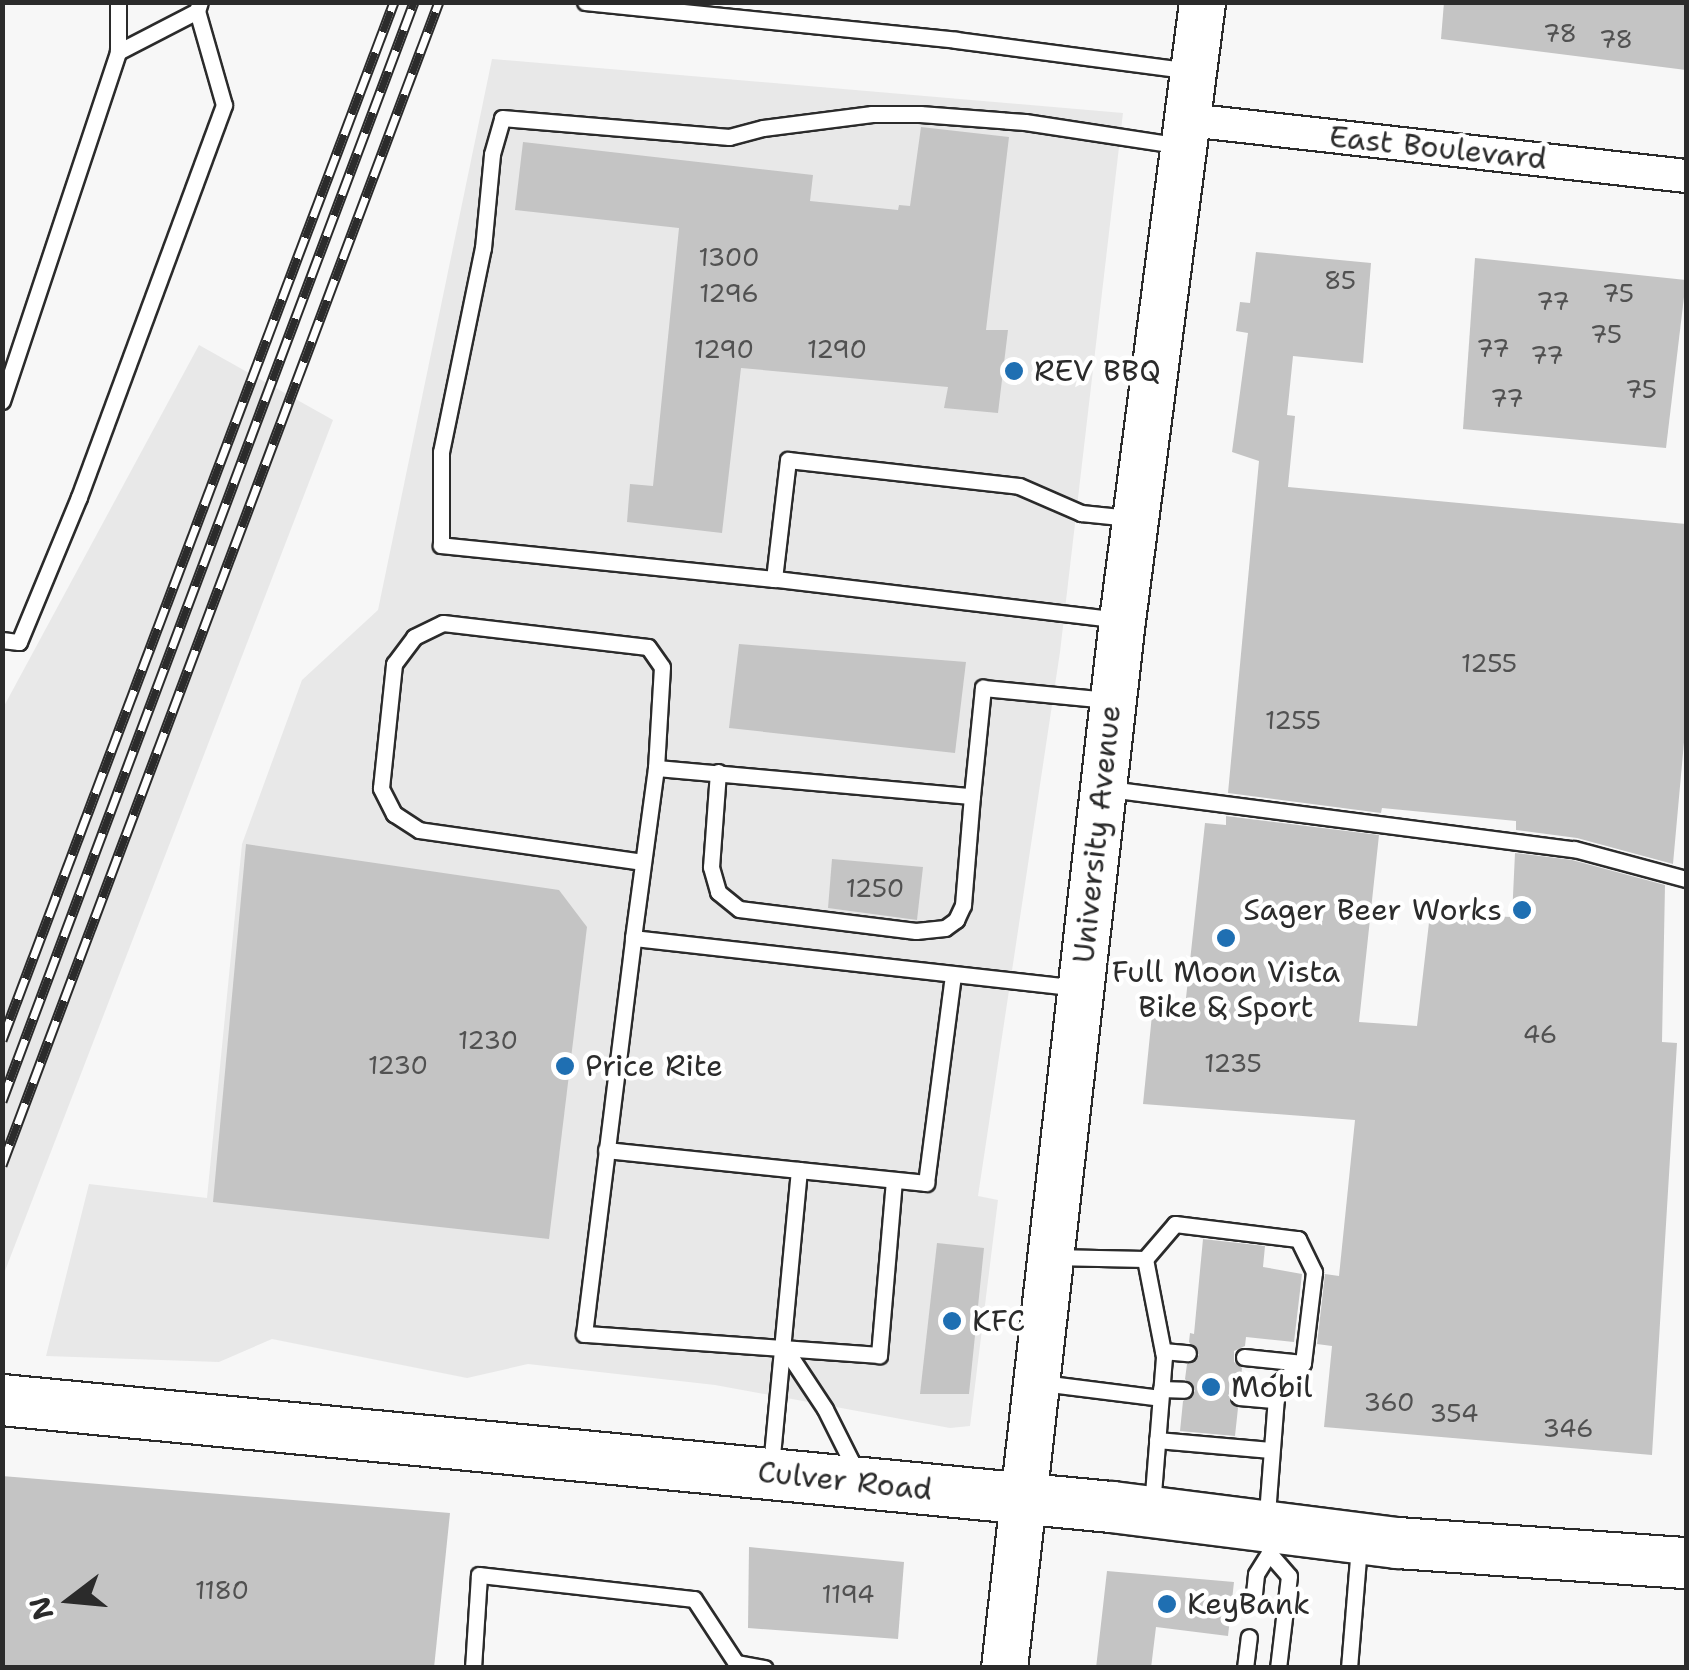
<!DOCTYPE html>
<html>
<head>
<meta charset="utf-8">
<style>
  body { margin:0 }
  #map { position:relative; width:1689px; height:1670px; overflow:hidden; background:#f7f7f7; font-family:"Shantell Sans",sans-serif }
  div>[style] { position:absolute }
  .built>* { inset:0; background:#e8e8e8 }
  .building>* { inset:0; background:#c4c4c4 }
  .roads { filter:drop-shadow(2px 0 #2b2b2b) drop-shadow(-2px 0 #2b2b2b) drop-shadow(0 2px #2b2b2b) drop-shadow(0 -2px #2b2b2b) }
  .lane>* { height:15px; margin:-7.5px; padding:0 7.5px; transform-origin:7.5px; border-radius:7.5px; background:#fff }
  .street>* { height:32px; margin:-16px; padding:0 16px; transform-origin:16px; border-radius:16px; background:#fff }
  .secondary>* { height:45px; margin:-22.5px; padding:0 22.5px; transform-origin:22.5px; border-radius:22.5px; background:#fff }
  .primary>* { height:50px; margin:-25px; padding:0 25px; transform-origin:25px; border-radius:25px; background:#fff }
  .rail>* { height:11px; margin-top:-5.5px; transform-origin:0; background:repeating-linear-gradient(90deg,#fff 0 22px,#2b2b2b 0 44px); box-sizing:border-box; border-block:2px solid #2b2b2b }
  .dots>* { width:28px; height:28px; translate:-50% -50%; box-sizing:border-box; border:5px solid #fff; border-radius:50% }
  span { translate:-50% -50%; white-space:nowrap; text-align:center; line-height:1.15; -webkit-text-stroke:9px #fff; paint-order:stroke }
  .number-label { font-size:25px; color:#515151 }
  .number-label span { -webkit-text-stroke-width:0 }
  .street-label { font-size:30px; color:#2b2b2b }
  .poi-label { font-size:30px; color:#2b2b2b }
  .left { translate:0 -50%; text-align:left }
  .right { translate:-100% -50%; text-align:right }
  .frame { position:absolute; inset:0; border:5px solid #2b2b2b; pointer-events:none }
  .north { position:absolute; left:20px; top:1550px; width:100px; height:100px; -webkit-text-stroke:8px #fff; paint-order:stroke; rotate:254deg; font-size:28px; font-weight:700; line-height:40px; text-align:center; color:#2b2b2b }
  .north::after { content:''; display:block; margin:auto; width:35px; height:45px; background:#2b2b2b; clip-path:polygon(50% 0,100% 100%,50% 72%,0 100%) }
</style>
</head>
<body>
<div id="map">
  <div class="built">
    <i style="clip-path:polygon(492px 59px,1123px 113px,1060px 652px,978px 1196px,998px 1200px,970px 1426px,950px 1428px,715px 1385px,528px 1364px,467px 1378px,272px 1339px,219px 1362px,46px 1356px,89px 1184px,207px 1198px,242px 844px,302px 680px,378px 610px)"></i>
    <i style="clip-path:polygon(199px 345px,333px 420px,3px 1276px,3px 708px)"></i>
  </div>
  <div class="building">
    <i style="clip-path:polygon(1444px 2px,1686px 2px,1686px 70px,1441px 39px)"></i>
    <i style="clip-path:polygon(921px 127px,1009px 137px,986px 330px,1008px 330px,998px 413px,944px 408px,948px 387px,741px 368px,722px 533px,627px 522px,630px 484px,653px 486px,679px 228px,515px 210px,523px 142px,813px 175px,810px 201px,898px 210px,899px 205px,910px 206px)"></i>
    <i style="clip-path:polygon(1256px 252px,1371px 263px,1363px 363px,1293px 356px,1287px 415px,1295px 416px,1288px 487px,1686px 524px,1686px 720px,1673px 864px,1577px 838px,1516px 830px,1516px 821px,1382px 808px,1381px 813px,1228px 793px,1259px 461px,1232px 452px,1248px 333px,1236px 331px,1240px 302px,1250px 303px)"></i>
    <i style="clip-path:polygon(1475px 258px,1686px 280px,1666px 448px,1463px 429px)"></i>
    <i style="clip-path:polygon(739px 644px,966px 662px,955px 753px,729px 728px)"></i>
    <i style="clip-path:polygon(1226px 816px,1379px 835px,1359px 1022px,1417px 1026px,1430px 914px,1512px 917px,1515px 853px,1572px 860px,1665px 885px,1662px 1042px,1677px 1043px,1652px 1455px,1324px 1427px,1332px 1346px,1317px 1344px,1325px 1274px,1339px 1276px,1355px 1120px,1143px 1104px,1153px 1005px,1185px 1007px,1205px 823px,1226px 825px)"></i>
    <i style="clip-path:polygon(246px 844px,559px 890px,587px 927px,549px 1239px,213px 1202px)"></i>
    <i style="clip-path:polygon(832px 859px,923px 867px,917px 920px,828px 908px)"></i>
    <i style="clip-path:polygon(1203px 1239px,1265px 1246px,1263px 1267px,1302px 1274px,1294px 1342px,1246px 1337px,1245px 1346px,1234px 1351px,1234px 1362px,1242px 1368px,1240px 1386px,1228px 1395px,1238px 1408px,1235px 1436px,1180px 1431px,1183px 1401px,1195px 1391px,1185px 1379px,1187px 1364px,1199px 1355px,1189px 1342px,1190px 1333px,1194px 1334px)"></i>
    <i style="clip-path:polygon(937px 1243px,984px 1248px,969px 1394px,920px 1394px)"></i>
    <i style="clip-path:polygon(2px 1476px,450px 1513px,434px 1668px,2px 1668px)"></i>
    <i style="clip-path:polygon(749px 1547px,904px 1562px,898px 1639px,748px 1628px)"></i>
    <i style="clip-path:polygon(1107px 1571px,1234px 1582px,1228px 1636px,1156px 1627px,1151px 1668px,1096px 1668px)"></i>
  </div>
  <div class="roads">
    <div class="lane">
      <i style="left:585px;top:2px;width:373px;rotate:5.8deg"></i>
      <i style="left:956px;top:40px;width:237px;rotate:7.5deg"></i>
      <i style="left:118px;top:52px;width:89px;rotate:-27.4deg"></i>
      <i style="left:2px;top:401px;width:368px;rotate:-71.6deg"></i>
      <i style="left:118px;top:52px;width:50px;rotate:-90deg"></i>
      <i style="left:774px;top:579px;width:335px;rotate:-174.2deg"></i>
      <i style="left:441px;top:545px;width:93px;rotate:-90deg"></i>
      <i style="left:441px;top:452px;width:208px;rotate:-78.4deg"></i>
      <i style="left:483px;top:248px;width:94px;rotate:-84.5deg"></i>
      <i style="left:492px;top:154px;width:37px;rotate:-74deg"></i>
      <i style="left:502px;top:118px;width:228px;rotate:4.8deg"></i>
      <i style="left:729px;top:137px;width:35px;rotate:-15deg"></i>
      <i style="left:763px;top:128px;width:110px;rotate:-7.3deg"></i>
      <i style="left:872px;top:114px;width:48px"></i>
      <i style="left:920px;top:114px;width:105px;rotate:4.4deg"></i>
      <i style="left:1025px;top:122px;width:158px;rotate:8.7deg"></i>
      <i style="left:1120px;top:620px;width:348px;rotate:-173.2deg"></i>
      <i style="left:774px;top:579px;width:120px;rotate:-83.3deg"></i>
      <i style="left:788px;top:460px;width:232px;rotate:6.4deg"></i>
      <i style="left:1019px;top:486px;width:68px;rotate:23.5deg"></i>
      <i style="left:1081px;top:513px;width:49px;rotate:5.8deg"></i>
      <i style="left:2px;top:640px;width:17px;rotate:7deg"></i>
      <i style="left:19px;top:642px;width:157px;rotate:-67.5deg"></i>
      <i style="left:79px;top:497px;width:418px;rotate:-69.7deg"></i>
      <i style="left:224px;top:105px;width:98px;rotate:-106deg"></i>
      <i style="left:197px;top:11px;width:9px;rotate:-72deg"></i>
      <i style="left:718px;top:772px;width:95px;rotate:94.2deg"></i>
      <i style="left:711px;top:867px;width:26px;rotate:74deg"></i>
      <i style="left:718px;top:892px;width:27px;rotate:39deg"></i>
      <i style="left:739px;top:909px;width:178px;rotate:7.1deg"></i>
      <i style="left:916px;top:931px;width:29px;rotate:-6deg"></i>
      <i style="left:945px;top:928px;width:14px;rotate:-36deg"></i>
      <i style="left:956px;top:920px;width:17px;rotate:-65deg"></i>
      <i style="left:963px;top:905px;width:109px;rotate:-85.3deg"></i>
      <i style="left:1109px;top:789px;width:469px;rotate:7.4deg"></i>
      <i style="left:1574px;top:849px;width:116px;rotate:15deg"></i>
      <i style="left:643px;top:862px;width:226px;rotate:-171.9deg"></i>
      <i style="left:419px;top:830px;width:30px;rotate:-147deg"></i>
      <i style="left:394px;top:814px;width:29px;rotate:-117deg"></i>
      <i style="left:381px;top:788px;width:125px;rotate:-84deg"></i>
      <i style="left:394px;top:664px;width:34px;rotate:-53deg"></i>
      <i style="left:414px;top:637px;width:32px;rotate:-26deg"></i>
      <i style="left:443px;top:623px;width:206px;rotate:6.7deg"></i>
      <i style="left:648px;top:647px;width:24px;rotate:55deg"></i>
      <i style="left:662px;top:667px;width:101px;rotate:93.4deg"></i>
      <i style="left:633px;top:938px;width:172px;rotate:-82.3deg"></i>
      <i style="left:656px;top:768px;width:317px;rotate:5.1deg"></i>
      <i style="left:972px;top:796px;width:109px;rotate:-84.2deg"></i>
      <i style="left:983px;top:688px;width:126px;rotate:5.5deg"></i>
      <i style="left:606px;top:1150px;width:194px;rotate:5.9deg"></i>
      <i style="left:894px;top:1180px;width:176px;rotate:94.9deg"></i>
      <i style="left:879px;top:1355px;width:296px;rotate:-175.9deg"></i>
      <i style="left:584px;top:1334px;width:399px;rotate:-82.9deg"></i>
      <i style="left:633px;top:938px;width:446px;rotate:6.4deg"></i>
      <i style="left:1052px;top:1257px;width:93px;rotate:1.2deg"></i>
      <i style="left:1145px;top:1259px;width:46px;rotate:-49.4deg"></i>
      <i style="left:1175px;top:1224px;width:124px;rotate:7deg"></i>
      <i style="left:1298px;top:1239px;width:37px;rotate:64deg"></i>
      <i style="left:1314px;top:1272px;width:92px;rotate:96.9deg"></i>
      <i style="left:1303px;top:1363px;width:33px;rotate:141deg"></i>
      <i style="left:1277px;top:1384px;width:143px;rotate:94.4deg"></i>
      <i style="left:1266px;top:1527px;width:26px;rotate:83deg"></i>
      <i style="left:1269px;top:1553px;width:30px;rotate:49deg"></i>
      <i style="left:1289px;top:1576px;width:93px;rotate:96.8deg"></i>
      <i style="left:1145px;top:1259px;width:100px;rotate:79deg"></i>
      <i style="left:1164px;top:1357px;width:150px;rotate:94.6deg"></i>
      <i style="left:784px;top:1347px;width:74px;rotate:56.5deg"></i>
      <i style="left:825px;top:1409px;width:72px;rotate:63.4deg"></i>
      <i style="left:1163px;top:1351px;width:25px;rotate:5deg"></i>
      <i style="left:1244px;top:1357px;width:59px;rotate:5.8deg"></i>
      <i style="left:1042px;top:1383px;width:119px;rotate:7.2deg"></i>
      <i style="left:1161px;top:1389px;width:23px;rotate:2deg"></i>
      <i style="left:1239px;top:1397px;width:37px;rotate:5deg"></i>
      <i style="left:1157px;top:1440px;width:114px;rotate:5deg"></i>
      <i style="left:771px;top:1466px;width:297px;rotate:-84.6deg"></i>
      <i style="left:799px;top:1170px;width:128px;rotate:5.8deg"></i>
      <i style="left:926px;top:1183px;width:210px;rotate:-82.6deg"></i>
      <i style="left:1253px;top:1603px;width:29px;rotate:-84deg"></i>
      <i style="left:1256px;top:1574px;width:25px;rotate:-58deg"></i>
      <i style="left:473px;top:1668px;width:93px;rotate:-86.3deg"></i>
      <i style="left:479px;top:1575px;width:216px;rotate:6.4deg"></i>
      <i style="left:694px;top:1599px;width:77px;rotate:56.7deg"></i>
      <i style="left:736px;top:1663px;width:29px;rotate:10deg"></i>
      <i style="left:1245px;top:1668px;width:31px;rotate:-83deg"></i>
      <i style="left:1349px;top:1668px;width:121px;rotate:-85.3deg"></i>
    </div>
    <div class="street">
      <i style="left:1189px;top:120px;width:500px;rotate:6.43deg"></i>
    </div>
    <div class="secondary">
      <i style="left:1004px;top:1668px;width:1055px;rotate:-83.58deg"></i>
      <i style="left:1122px;top:620px;width:623px;rotate:-82.62deg"></i>
    </div>
    <div class="primary">
      <i style="left:2px;top:1400px;width:1115px;rotate:5.51deg"></i>
      <i style="left:1112px;top:1507px;width:288px;rotate:7.2deg"></i>
      <i style="left:1398px;top:1543px;width:289px;rotate:4deg"></i>
    </div>
  </div>
  <div class="rail">
    <i style="left:2px;top:1040px;width:1110px;rotate:-69.31deg"></i>
    <i style="left:2px;top:1101px;width:1174px;rotate:-69.45deg"></i>
    <i style="left:2px;top:1165px;width:1242px;rotate:-69.41deg"></i>
  </div>
  <div class="dots">
    <i style="left:1014px;top:371px;background:#1f6fb2"></i>
    <i style="left:1522px;top:910px;background:#1f6fb2"></i>
    <i style="left:1226px;top:938px;background:#1f6fb2"></i>
    <i style="left:565px;top:1066px;background:#1f6fb2"></i>
    <i style="left:952px;top:1321px;background:#1f6fb2"></i>
    <i style="left:1211px;top:1387px;background:#1f6fb2"></i>
    <i style="left:1167px;top:1604px;background:#1f6fb2"></i>
  </div>
  <div class="number-label">
    <span style="left:1560px;top:33px">78</span>
    <span style="left:1616px;top:39px">78</span>
    <span style="left:729px;top:257px">1300</span>
    <span style="left:1340px;top:280px">85</span>
    <span style="left:729px;top:293px">1296</span>
    <span style="left:1618px;top:293px">75</span>
    <span style="left:1553px;top:301px">77</span>
    <span style="left:1606px;top:334px">75</span>
    <span style="left:1493px;top:348px">77</span>
    <span style="left:724px;top:349px">1290</span>
    <span style="left:837px;top:349px">1290</span>
    <span style="left:1547px;top:355px">77</span>
    <span style="left:1641px;top:389px">75</span>
    <span style="left:1507px;top:398px">77</span>
    <span style="left:1489px;top:663px">1255</span>
    <span style="left:1293px;top:720px">1255</span>
    <span style="left:875px;top:888px">1250</span>
    <span style="left:1540px;top:1034px">46</span>
    <span style="left:488px;top:1040px">1230</span>
    <span style="left:1233px;top:1063px">1235</span>
    <span style="left:398px;top:1065px">1230</span>
    <span style="left:1389px;top:1402px">360</span>
    <span style="left:1454px;top:1413px">354</span>
    <span style="left:1568px;top:1428px">346</span>
    <span style="left:222px;top:1590px">1180</span>
    <span style="left:848px;top:1594px">1194</span>
  </div>
  <div class="street-label">
    <span style="left:1438px;top:148px;rotate:6deg">East Boulevard</span>
    <span style="left:1097px;top:834px;rotate:-84deg">University Avenue</span>
    <span style="left:845px;top:1481px;rotate:6deg">Culver Road</span>
  </div>
  <div class="poi-label">
    <span class="left" style="left:1034px;top:371px">REV BBQ</span>
    <span class="right" style="left:1502px;top:910px">Sager Beer Works</span>
    <span style="left:1226px;top:989px">Full Moon Vista<br>Bike &amp; Sport</span>
    <span class="left" style="left:585px;top:1066px">Price Rite</span>
    <span class="left" style="left:972px;top:1321px">KFC</span>
    <span class="left" style="left:1231px;top:1387px">Mobil</span>
    <span class="left" style="left:1187px;top:1604px">KeyBank</span>
  </div>
  <div class="frame"></div>
  <div class="north">N</div>
</div>
</body>
</html>
